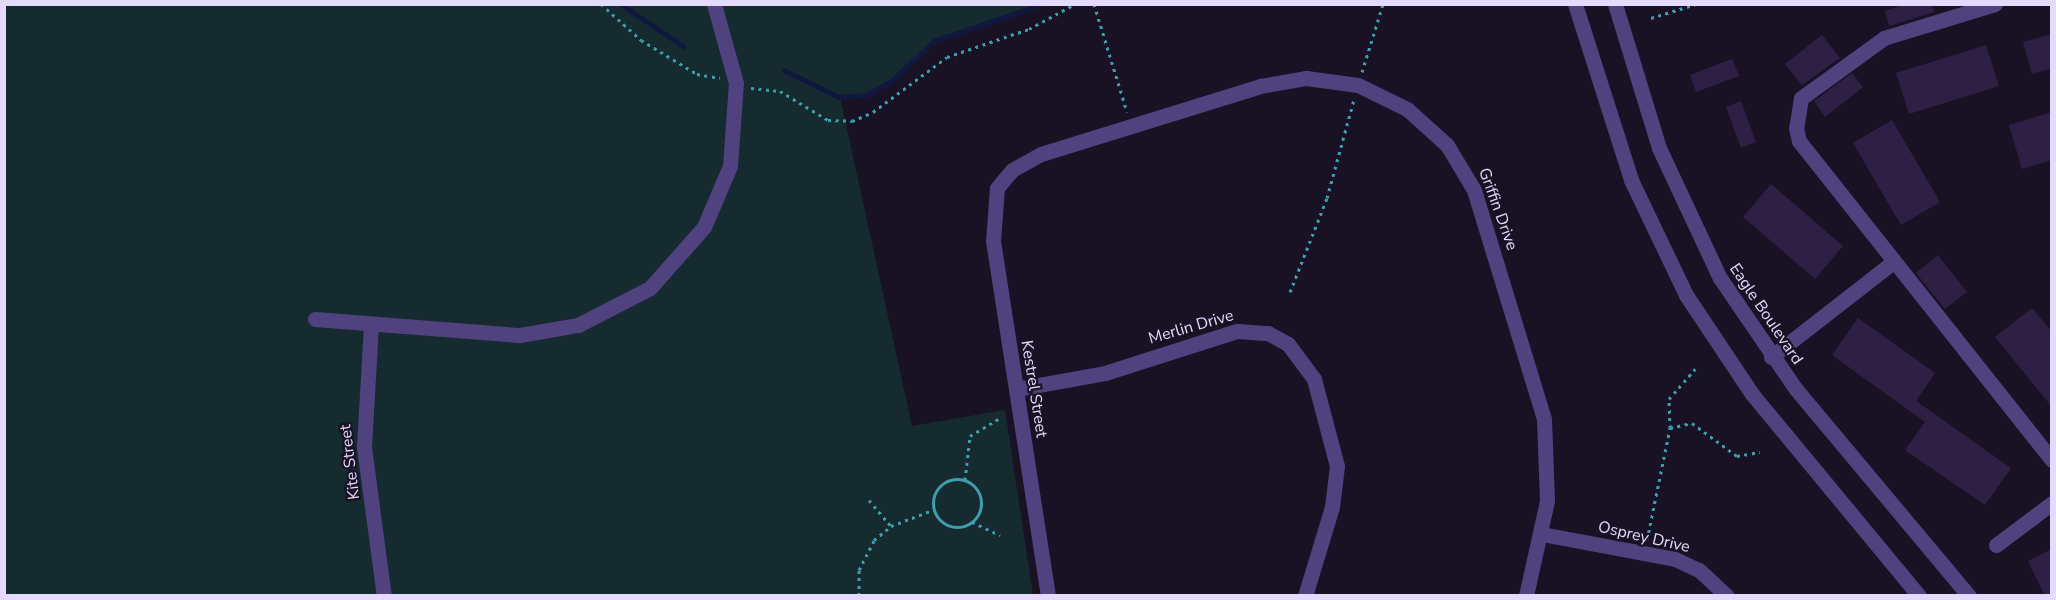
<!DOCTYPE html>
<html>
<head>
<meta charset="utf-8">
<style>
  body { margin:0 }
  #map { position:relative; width:2056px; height:600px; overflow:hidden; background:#191225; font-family:"Nunito Sans",sans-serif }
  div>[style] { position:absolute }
  .green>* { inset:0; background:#162b2f }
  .stream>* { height:4.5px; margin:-2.25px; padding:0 2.25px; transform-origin:2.25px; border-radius:2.25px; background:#101840 }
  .building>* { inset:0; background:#2e2044 }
  .path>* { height:3px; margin-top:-1.5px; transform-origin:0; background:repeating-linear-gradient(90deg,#3d9ead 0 3px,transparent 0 7.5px) }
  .path>.ring { margin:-1.5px; padding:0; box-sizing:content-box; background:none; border:3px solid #3d9ead; border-radius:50% }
  .minor>* { height:15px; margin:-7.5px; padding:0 7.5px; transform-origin:7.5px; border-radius:7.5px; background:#50427f }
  span { translate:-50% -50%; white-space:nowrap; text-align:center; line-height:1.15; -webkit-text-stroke:4.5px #191225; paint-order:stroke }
  .street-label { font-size:16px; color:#e4dafb }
  .frame { position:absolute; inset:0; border:6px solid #e4dafb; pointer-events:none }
</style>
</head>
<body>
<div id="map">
  <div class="green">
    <i style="clip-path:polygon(4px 5px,1042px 5px,934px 41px,893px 80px,866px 95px,840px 97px,912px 426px,1005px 410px,1033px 595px,5px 595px)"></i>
  </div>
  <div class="stream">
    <i style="left:621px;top:4px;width:75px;rotate:34.1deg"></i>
    <i style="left:784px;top:70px;width:61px;rotate:26.1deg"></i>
    <i style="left:839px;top:97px;width:27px;rotate:-4deg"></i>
    <i style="left:866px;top:95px;width:31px;rotate:-29deg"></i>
    <i style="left:893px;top:80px;width:57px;rotate:-43.6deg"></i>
    <i style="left:934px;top:41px;width:114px;rotate:-18.9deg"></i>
  </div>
  <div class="building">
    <i style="clip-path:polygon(1905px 4px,1932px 4px,1934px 12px,1889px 26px,1885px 11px)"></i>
    <i style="clip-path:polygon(2052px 34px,2052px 68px,2032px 74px,2023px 42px)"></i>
    <i style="clip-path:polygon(1822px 35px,1840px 58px,1802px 85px,1785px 64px)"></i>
    <i style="clip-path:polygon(1986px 45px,1999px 86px,1909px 114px,1896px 73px)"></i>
    <i style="clip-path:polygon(1732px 59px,1739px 76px,1696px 92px,1690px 75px)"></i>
    <i style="clip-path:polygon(1852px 73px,1863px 87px,1825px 117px,1814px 101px)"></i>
    <i style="clip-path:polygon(1741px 101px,1756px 142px,1741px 148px,1726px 107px)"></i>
    <i style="clip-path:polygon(2052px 112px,2052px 160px,2022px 169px,2009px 125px)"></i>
    <i style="clip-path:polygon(1892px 120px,1940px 202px,1901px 225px,1853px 143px)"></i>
    <i style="clip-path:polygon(1771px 184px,1843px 246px,1815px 279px,1743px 217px)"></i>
    <i style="clip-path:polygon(1938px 255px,1967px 292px,1945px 309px,1916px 273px)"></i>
    <i style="clip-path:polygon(2032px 308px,2052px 332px,2052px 407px,1995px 337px)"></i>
    <i style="clip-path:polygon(1858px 318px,1935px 373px,1916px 401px,2011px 468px,1985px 505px,1905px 450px,1925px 422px,1832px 355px)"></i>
    <i style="clip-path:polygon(2052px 549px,2052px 596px,2045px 596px,2028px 561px)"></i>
  </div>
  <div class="path">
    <i style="left:601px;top:4px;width:54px;rotate:42deg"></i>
    <i style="left:641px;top:40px;width:66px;rotate:31.3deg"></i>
    <i style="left:697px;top:74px;width:23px;rotate:10deg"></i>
    <i style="left:1094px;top:4px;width:113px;rotate:73deg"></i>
    <i style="left:1651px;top:18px;width:47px;rotate:-17.3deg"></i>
    <i style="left:1362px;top:72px;width:71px;rotate:-72.8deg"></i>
    <i style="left:751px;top:88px;width:29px;rotate:6deg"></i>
    <i style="left:780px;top:91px;width:56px;rotate:31.1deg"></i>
    <i style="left:828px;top:120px;width:24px;rotate:2deg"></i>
    <i style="left:852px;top:121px;width:23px;rotate:-23deg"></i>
    <i style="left:873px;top:112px;width:92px;rotate:-36.6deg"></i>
    <i style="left:947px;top:57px;width:87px;rotate:-18.9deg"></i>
    <i style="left:1029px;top:29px;width:52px;rotate:-28.5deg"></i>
    <i style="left:1290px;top:292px;width:101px;rotate:-68.5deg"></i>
    <i style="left:1327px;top:198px;width:103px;rotate:-74.7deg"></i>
    <i style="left:1670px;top:428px;width:23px;rotate:-13deg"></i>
    <i style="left:1692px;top:423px;width:56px;rotate:36.3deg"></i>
    <i style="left:1737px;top:456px;width:23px;rotate:-10deg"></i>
    <i class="ring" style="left:933px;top:479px;width:45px;height:45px"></i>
    <i style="left:965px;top:480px;width:44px;rotate:-83.5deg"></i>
    <i style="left:970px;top:436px;width:35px;rotate:-31deg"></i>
    <i style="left:869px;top:500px;width:34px;rotate:50deg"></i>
    <i style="left:972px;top:522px;width:31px;rotate:25deg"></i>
    <i style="left:1647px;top:540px;width:114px;rotate:-78.4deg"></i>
    <i style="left:1670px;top:428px;width:29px;rotate:-92deg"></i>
    <i style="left:1669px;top:399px;width:40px;rotate:-49deg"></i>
    <i style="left:859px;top:596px;width:26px;rotate:-90deg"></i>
    <i style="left:859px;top:570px;width:34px;rotate:-63deg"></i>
    <i style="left:874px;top:540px;width:22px;rotate:-39deg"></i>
    <i style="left:891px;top:526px;width:45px;rotate:-20.9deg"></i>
  </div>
  <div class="minor">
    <i style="left:1575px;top:4px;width:185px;rotate:72.3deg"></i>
    <i style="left:1631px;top:180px;width:127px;rotate:64.4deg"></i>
    <i style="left:1686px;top:295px;width:119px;rotate:56.3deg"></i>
    <i style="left:1752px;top:394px;width:262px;rotate:50.4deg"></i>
    <i style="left:1615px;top:4px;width:151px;rotate:73deg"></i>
    <i style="left:1659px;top:148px;width:144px;rotate:64.9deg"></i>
    <i style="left:1720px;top:278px;width:133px;rotate:55.7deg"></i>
    <i style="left:1795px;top:388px;width:271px;rotate:50.1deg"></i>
    <i style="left:1995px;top:4px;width:116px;rotate:163deg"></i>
    <i style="left:1884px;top:38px;width:102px;rotate:144.1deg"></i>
    <i style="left:1801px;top:98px;width:30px;rotate:99deg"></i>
    <i style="left:1796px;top:128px;width:13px;rotate:77deg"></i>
    <i style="left:1799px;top:141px;width:407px;rotate:51.6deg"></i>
    <i style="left:315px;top:319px;width:206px;rotate:4.5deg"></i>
    <i style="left:520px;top:335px;width:59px;rotate:-9.8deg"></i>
    <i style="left:578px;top:325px;width:81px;rotate:-27.2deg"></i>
    <i style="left:650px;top:288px;width:81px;rotate:-48.5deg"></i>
    <i style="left:704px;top:227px;width:66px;rotate:-66.9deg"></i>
    <i style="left:730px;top:166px;width:83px;rotate:-85.9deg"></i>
    <i style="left:736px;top:83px;width:82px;rotate:-105.6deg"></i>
    <i style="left:371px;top:325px;width:122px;rotate:93.3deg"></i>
    <i style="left:364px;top:447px;width:150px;rotate:82.4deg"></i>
    <i style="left:1771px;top:357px;width:155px;rotate:-37.9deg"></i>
    <i style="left:1016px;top:389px;width:90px;rotate:-10.2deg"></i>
    <i style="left:1105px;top:373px;width:139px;rotate:-17.7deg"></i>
    <i style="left:1237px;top:331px;width:31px;rotate:4deg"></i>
    <i style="left:1268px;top:333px;width:23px;rotate:29deg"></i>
    <i style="left:1288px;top:344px;width:44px;rotate:53.4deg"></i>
    <i style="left:1314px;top:379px;width:90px;rotate:75.2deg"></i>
    <i style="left:1337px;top:466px;width:41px;rotate:97deg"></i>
    <i style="left:1332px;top:507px;width:93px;rotate:106.9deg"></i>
    <i style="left:1542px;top:534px;width:135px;rotate:10.6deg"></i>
    <i style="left:1675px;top:559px;width:26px;rotate:25deg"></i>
    <i style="left:1699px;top:570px;width:38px;rotate:43deg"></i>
    <i style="left:1996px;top:545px;width:70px;rotate:-36.9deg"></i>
    <i style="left:1048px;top:596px;width:359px;rotate:-98.8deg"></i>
    <i style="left:993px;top:241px;width:53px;rotate:-85.7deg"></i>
    <i style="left:997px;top:188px;width:23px;rotate:-50deg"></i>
    <i style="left:1012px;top:170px;width:33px;rotate:-29deg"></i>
    <i style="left:1041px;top:154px;width:229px;rotate:-17.2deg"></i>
    <i style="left:1260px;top:86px;width:47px;rotate:-9.9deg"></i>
    <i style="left:1306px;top:78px;width:52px;rotate:7.7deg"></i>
    <i style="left:1358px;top:85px;width:55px;rotate:26.1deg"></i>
    <i style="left:1407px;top:109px;width:54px;rotate:42deg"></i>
    <i style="left:1447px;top:145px;width:52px;rotate:59deg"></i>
    <i style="left:1474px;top:190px;width:239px;rotate:73deg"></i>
    <i style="left:1544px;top:419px;width:82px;rotate:87.9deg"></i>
    <i style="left:1547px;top:501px;width:97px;rotate:102.5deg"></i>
  </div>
  <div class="street-label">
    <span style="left:1498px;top:209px;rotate:70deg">Griffin Drive</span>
    <span style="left:1766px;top:314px;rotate:56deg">Eagle Boulevard</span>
    <span style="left:1191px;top:327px;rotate:-16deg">Merlin Drive</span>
    <span style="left:1034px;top:389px;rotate:81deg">Kestrel Street</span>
    <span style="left:350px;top:462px;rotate:-97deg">Kite Street</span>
    <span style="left:1644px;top:537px;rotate:13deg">Osprey Drive</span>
  </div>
  <div class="frame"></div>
</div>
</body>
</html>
